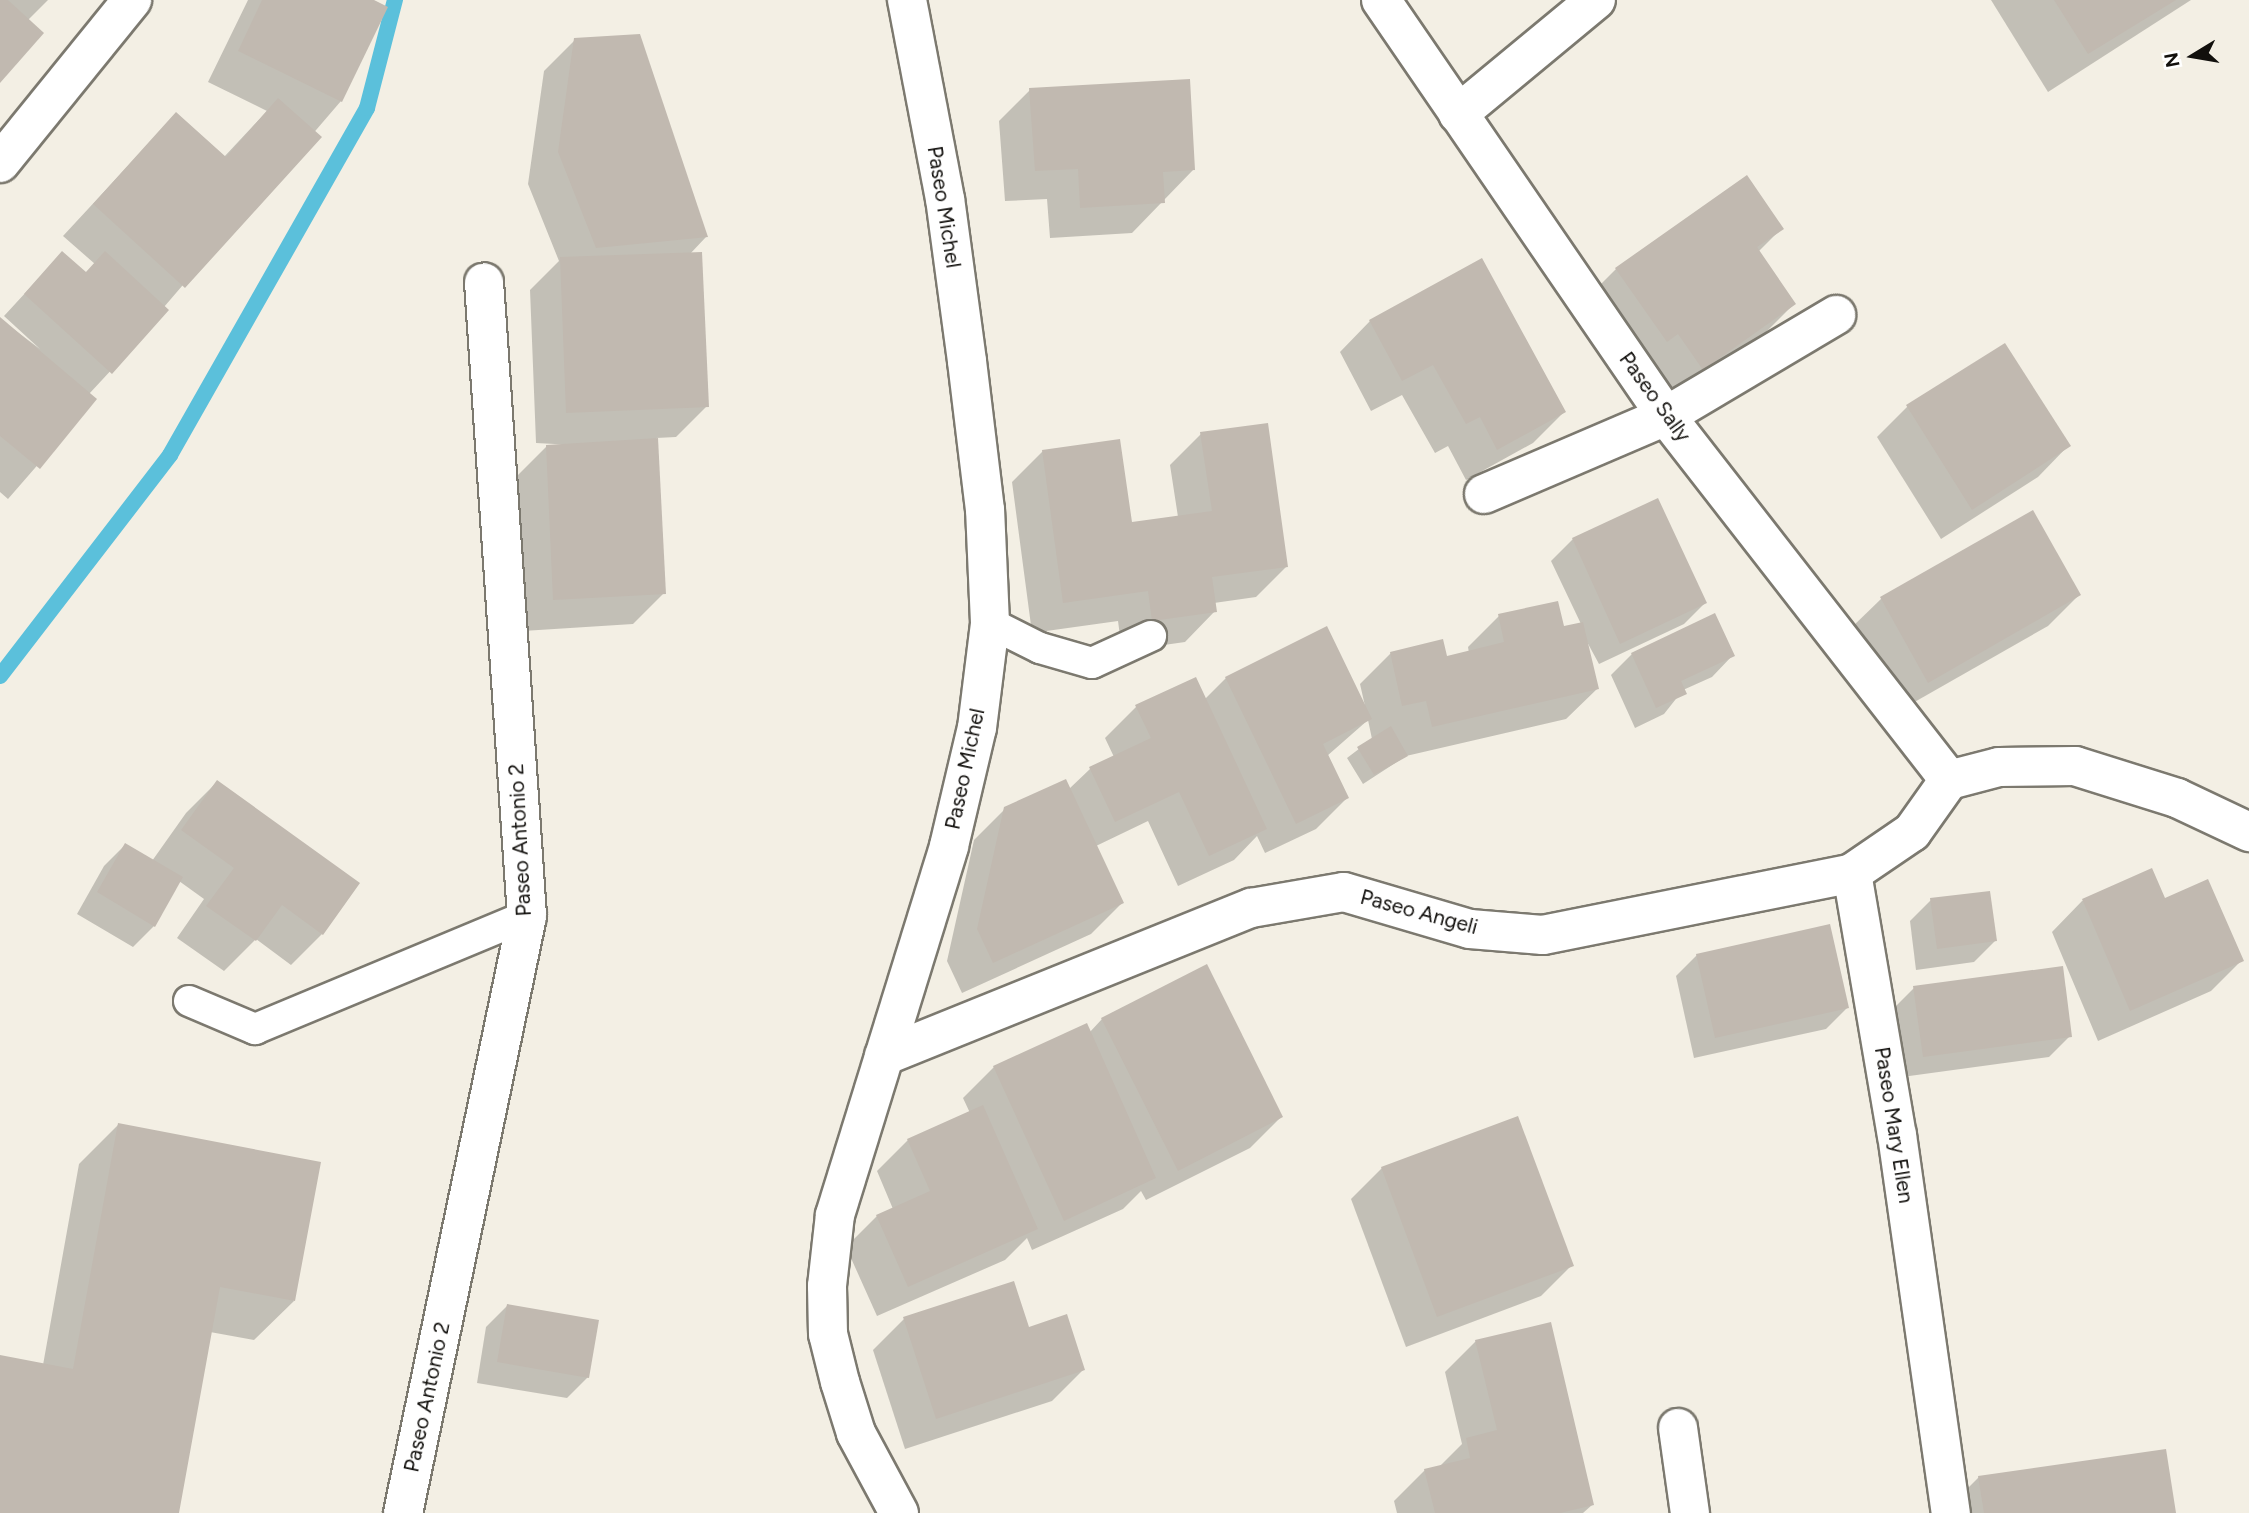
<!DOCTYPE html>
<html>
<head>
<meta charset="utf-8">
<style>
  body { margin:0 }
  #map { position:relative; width:2249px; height:1513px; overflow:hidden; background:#f3efe4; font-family:Figtree,sans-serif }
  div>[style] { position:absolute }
  .shadow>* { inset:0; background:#0003 }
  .stream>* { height:16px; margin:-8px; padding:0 8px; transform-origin:8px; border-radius:8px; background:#5bc0db }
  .building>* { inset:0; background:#c1b9b0 }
  .roads { filter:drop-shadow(2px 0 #7c796f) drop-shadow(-2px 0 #7c796f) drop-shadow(0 2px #7c796f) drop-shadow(0 -2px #7c796f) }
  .lane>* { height:30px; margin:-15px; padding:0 15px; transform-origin:15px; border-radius:15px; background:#fff }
  .street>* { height:38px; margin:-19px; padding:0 19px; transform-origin:19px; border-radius:19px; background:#fff }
  .secondary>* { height:38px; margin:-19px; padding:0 19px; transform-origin:19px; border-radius:19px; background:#fff }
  span { translate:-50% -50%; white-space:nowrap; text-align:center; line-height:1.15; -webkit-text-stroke:7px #fff; paint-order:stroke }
  .street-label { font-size:21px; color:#12100d }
  .north { position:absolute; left:2158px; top:21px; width:70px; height:70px; -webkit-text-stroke:5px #fff; paint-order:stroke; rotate:259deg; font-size:19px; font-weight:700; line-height:28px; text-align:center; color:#12100d }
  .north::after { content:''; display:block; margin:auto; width:24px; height:32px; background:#12100d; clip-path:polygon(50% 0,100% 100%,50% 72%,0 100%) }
</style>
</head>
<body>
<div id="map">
  <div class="shadow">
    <i style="clip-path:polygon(0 0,48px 0,28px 20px,0 81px)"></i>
    <i style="clip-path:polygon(248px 0,370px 0,341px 101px,164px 307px,167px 310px,89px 394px,95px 399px,8px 499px,0 492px,0 319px,40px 349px,4px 316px,62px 253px,85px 274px,95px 264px,63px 236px,176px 114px,224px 157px,267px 111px,208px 82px)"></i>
    <i style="clip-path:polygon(1991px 0,2191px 0,2048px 92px)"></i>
    <i style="clip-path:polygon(575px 40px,706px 237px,689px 255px,707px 406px,676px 437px,656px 438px,664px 593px,633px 624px,523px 631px,516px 477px,547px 446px,573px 445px,536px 443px,530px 290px,559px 261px,528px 184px,544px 71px)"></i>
    <i style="clip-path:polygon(1030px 90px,1194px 169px,1132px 233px,1050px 238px,1047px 199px,1005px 201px,999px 121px)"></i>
    <i style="clip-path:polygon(1746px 178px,1781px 229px,1758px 252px,1794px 304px,1763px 335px,1671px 399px,1585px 300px,1616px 269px)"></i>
    <i style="clip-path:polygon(1370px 321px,1564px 412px,1533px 443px,1466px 480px,1448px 446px,1435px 453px,1402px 395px,1371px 411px,1340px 352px)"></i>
    <i style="clip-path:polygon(1908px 406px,2068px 446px,2038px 477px,1941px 539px,1877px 437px)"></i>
    <i style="clip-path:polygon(1201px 434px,1287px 566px,1256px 597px,1214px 603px,1215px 611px,1185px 642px,1122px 651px,1118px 621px,1032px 633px,1012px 482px,1043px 451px,1131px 524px,1178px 517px,1170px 465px)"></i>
    <i style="clip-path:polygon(1657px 500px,1705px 603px,1684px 624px,1599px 664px,1586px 640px,1597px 689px,1566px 719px,1406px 756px,1363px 784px,1347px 758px,1372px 739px,1368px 720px,1327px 756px,1347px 798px,1316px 829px,1265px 853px,1257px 836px,1234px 860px,1178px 886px,1148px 821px,1096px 846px,1122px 903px,1091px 934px,962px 993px,947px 961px,974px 840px,1005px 809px,1069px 789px,1090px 769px,1114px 757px,1105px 738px,1136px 707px,1204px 700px,1226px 678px,1365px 706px,1360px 684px,1391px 653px,1446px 658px,1469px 653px,1468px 647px,1499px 616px,1563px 628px,1581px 624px,1551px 561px,1573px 539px)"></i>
    <i style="clip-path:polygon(2032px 512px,2079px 595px,2048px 626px,1897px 712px,1850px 629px,1881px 599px)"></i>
    <i style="clip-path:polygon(1632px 654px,1733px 655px,1712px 677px,1683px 690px,1664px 714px,1635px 728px,1611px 675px)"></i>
    <i style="clip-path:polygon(217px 782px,322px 934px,291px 965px,256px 939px,224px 971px,177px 938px,204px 899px,179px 881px,154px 926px,133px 947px,77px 914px,104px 866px,125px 845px,152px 861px,186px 813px)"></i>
    <i style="clip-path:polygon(2151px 871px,2164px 900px,2241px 961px,2211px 991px,2098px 1041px,2052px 932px,2082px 901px)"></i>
    <i style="clip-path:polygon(1931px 900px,1995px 941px,1974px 962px,1916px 970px,1910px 921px)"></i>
    <i style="clip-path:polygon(1697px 955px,1847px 1008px,1826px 1029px,1694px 1058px,1676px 976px)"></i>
    <i style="clip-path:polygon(1914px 988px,2070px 1036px,2049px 1057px,1902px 1077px,1893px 1009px)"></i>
    <i style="clip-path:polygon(1102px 1019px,1281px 1117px,1250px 1148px,1146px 1200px,1141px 1191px,1123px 1209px,1032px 1250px,1027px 1238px,1005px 1260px,877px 1316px,846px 1247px,877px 1216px,893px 1209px,877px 1171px,908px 1140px,970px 1113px,963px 1098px,994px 1067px,1089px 1033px)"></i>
    <i style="clip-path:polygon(118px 1125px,294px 1301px,254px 1340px,210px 1332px,177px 1513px,0 1513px,0 1357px,43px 1365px,79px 1164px)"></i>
    <i style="clip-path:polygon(1382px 1168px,1572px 1265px,1541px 1296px,1406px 1347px,1351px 1199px)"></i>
    <i style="clip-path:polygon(507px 1306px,588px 1377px,567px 1398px,477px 1383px,486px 1327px)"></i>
    <i style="clip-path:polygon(904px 1319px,1028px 1329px,1083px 1370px,1052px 1401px,905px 1449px,873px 1350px)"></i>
    <i style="clip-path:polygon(1476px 1341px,1592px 1505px,1583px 1513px,1397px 1513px,1394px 1501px,1425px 1470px,1439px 1467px,1462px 1444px,1445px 1372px)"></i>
    <i style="clip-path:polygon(1979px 1477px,2174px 1513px,1949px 1513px,1948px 1508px)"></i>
  </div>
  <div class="stream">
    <i style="left:0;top:676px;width:279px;rotate:-52.4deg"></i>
    <i style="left:170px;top:455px;width:399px;rotate:-60.4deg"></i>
    <i style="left:367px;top:108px;width:112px;rotate:-75.5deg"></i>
  </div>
  <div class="building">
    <i style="clip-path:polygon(0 0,8px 0,44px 33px,0 83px)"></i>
    <i style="clip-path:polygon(262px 0,374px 0,388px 7px,342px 102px,238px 51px)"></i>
    <i style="clip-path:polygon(2054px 0,2176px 0,2088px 54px)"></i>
    <i style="clip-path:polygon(640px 34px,708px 237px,596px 248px,558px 152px,574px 38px)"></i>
    <i style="clip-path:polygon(1190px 79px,1195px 170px,1163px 172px,1165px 203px,1080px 208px,1078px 169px,1035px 171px,1029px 88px)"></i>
    <i style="clip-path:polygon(278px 98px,322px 137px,185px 288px,93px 204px,176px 112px,226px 157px)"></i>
    <i style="clip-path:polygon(1747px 175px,1784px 229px,1757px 247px,1796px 304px,1703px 370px,1678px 334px,1667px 342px,1615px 268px)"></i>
    <i style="clip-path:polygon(62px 251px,86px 272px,105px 251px,169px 310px,112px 374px,24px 294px)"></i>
    <i style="clip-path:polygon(702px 252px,709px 407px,566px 413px,560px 257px)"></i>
    <i style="clip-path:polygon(1482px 258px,1566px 412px,1497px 450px,1480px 417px,1466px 424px,1433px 365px,1402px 381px,1369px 320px)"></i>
    <i style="clip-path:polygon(0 317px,97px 399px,40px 469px,0 436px)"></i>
    <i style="clip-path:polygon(2005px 343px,2071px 446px,1972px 510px,1906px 405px)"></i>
    <i style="clip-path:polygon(1268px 423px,1288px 567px,1212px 577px,1217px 612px,1152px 621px,1148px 591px,1063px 603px,1042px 450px,1120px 439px,1132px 522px,1212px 511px,1200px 432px)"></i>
    <i style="clip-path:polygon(658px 438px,666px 594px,553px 600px,546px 445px)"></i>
    <i style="clip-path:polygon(1658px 498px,1707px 603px,1620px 644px,1572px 538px)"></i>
    <i style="clip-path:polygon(2033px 510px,2081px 595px,1928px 683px,1880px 597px)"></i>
    <i style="clip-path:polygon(1558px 601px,1564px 626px,1583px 622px,1599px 689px,1432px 727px,1426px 701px,1402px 706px,1390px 652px,1443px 639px,1447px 656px,1504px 642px,1498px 614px)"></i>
    <i style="clip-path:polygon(1715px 613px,1735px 656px,1681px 681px,1687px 694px,1656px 708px,1631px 653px)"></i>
    <i style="clip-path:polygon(1327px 626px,1372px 719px,1323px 744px,1349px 798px,1296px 824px,1225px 677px)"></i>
    <i style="clip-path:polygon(1196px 677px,1267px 829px,1209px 856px,1179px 792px,1115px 822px,1089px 767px,1151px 738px,1135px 705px)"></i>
    <i style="clip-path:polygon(1391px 726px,1408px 756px,1374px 775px,1357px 747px)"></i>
    <i style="clip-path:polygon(1066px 779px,1124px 903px,993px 963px,977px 929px,1004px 807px)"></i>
    <i style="clip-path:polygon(217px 780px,360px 883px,323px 935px,282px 905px,256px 941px,206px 906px,234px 868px,181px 830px)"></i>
    <i style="clip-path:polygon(125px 843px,183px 877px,155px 927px,97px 892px)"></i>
    <i style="clip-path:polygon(2152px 868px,2165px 898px,2208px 879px,2244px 961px,2130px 1011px,2082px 899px)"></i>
    <i style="clip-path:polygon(1990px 891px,1997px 941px,1937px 949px,1930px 898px)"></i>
    <i style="clip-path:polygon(1830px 924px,1849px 1008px,1715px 1038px,1696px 954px)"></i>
    <i style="clip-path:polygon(1207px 964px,1283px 1117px,1178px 1171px,1101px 1018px)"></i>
    <i style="clip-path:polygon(2063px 966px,2072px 1037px,1923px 1057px,1913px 986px)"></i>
    <i style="clip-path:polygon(1087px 1023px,1156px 1178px,1064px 1221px,993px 1066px)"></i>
    <i style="clip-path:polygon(983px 1105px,1038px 1229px,908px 1287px,876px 1215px,930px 1191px,907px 1139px)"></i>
    <i style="clip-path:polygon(1518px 1116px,1574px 1266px,1437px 1317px,1381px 1167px)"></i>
    <i style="clip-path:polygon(118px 1123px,321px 1162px,295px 1301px,220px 1287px,179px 1513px,0 1513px,0 1355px,73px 1369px)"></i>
    <i style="clip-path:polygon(1014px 1281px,1029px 1327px,1067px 1314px,1085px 1370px,936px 1419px,903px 1317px)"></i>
    <i style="clip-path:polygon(507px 1304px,599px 1320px,589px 1378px,497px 1362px)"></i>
    <i style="clip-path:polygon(1551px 1322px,1594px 1505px,1560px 1513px,1435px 1513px,1424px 1469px,1470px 1458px,1466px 1438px,1497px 1430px,1475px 1340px)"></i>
    <i style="clip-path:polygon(2166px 1449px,2176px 1513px,1984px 1513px,1978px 1476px)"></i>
  </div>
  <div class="roads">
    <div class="lane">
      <i style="left:990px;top:623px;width:56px;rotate:26.6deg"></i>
      <i style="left:1040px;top:648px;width:54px;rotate:16.1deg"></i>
      <i style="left:1092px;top:663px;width:65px;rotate:-24.6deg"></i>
      <i style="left:189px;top:1001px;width:72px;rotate:23deg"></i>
      <i style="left:255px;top:1029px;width:295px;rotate:-22.6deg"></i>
    </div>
    <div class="street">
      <i style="left:1381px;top:0;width:504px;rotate:55.59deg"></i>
      <i style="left:1666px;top:416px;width:461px;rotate:52.1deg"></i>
      <i style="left:1458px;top:114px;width:179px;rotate:-39.6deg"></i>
      <i style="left:0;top:163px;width:210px;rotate:-51deg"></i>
      <i style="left:1484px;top:494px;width:198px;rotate:-23.2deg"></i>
      <i style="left:1666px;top:416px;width:198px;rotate:-30.7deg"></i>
      <i style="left:1949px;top:780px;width:64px;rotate:125.4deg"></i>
      <i style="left:1912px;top:832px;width:73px;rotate:145.7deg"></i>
      <i style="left:1852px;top:873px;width:266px;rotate:80.3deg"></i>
      <i style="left:1897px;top:1135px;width:382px;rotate:81.9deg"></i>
      <i style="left:1949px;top:780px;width:52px;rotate:-14.6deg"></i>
      <i style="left:1999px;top:767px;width:76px;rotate:-0.8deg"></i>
      <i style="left:2075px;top:766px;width:107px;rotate:17.4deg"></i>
      <i style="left:2177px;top:798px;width:80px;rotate:25.3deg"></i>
      <i style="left:884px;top:1056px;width:396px;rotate:-22deg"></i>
      <i style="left:1251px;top:908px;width:94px;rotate:-9.8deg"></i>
      <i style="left:1344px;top:892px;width:131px;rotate:16.4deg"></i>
      <i style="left:1470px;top:929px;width:73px;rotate:4.7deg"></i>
      <i style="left:1543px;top:935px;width:315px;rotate:-11.3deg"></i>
      <i style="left:1678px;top:1428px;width:86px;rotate:82deg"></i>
      <i style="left:403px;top:1513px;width:610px;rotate:-78.27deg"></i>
      <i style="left:527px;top:916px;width:635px;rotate:-93.88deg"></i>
    </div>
    <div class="secondary">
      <i style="left:899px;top:1513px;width:91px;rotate:-118.3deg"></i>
      <i style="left:856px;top:1433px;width:53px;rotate:-107.4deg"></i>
      <i style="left:840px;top:1382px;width:49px;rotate:-104deg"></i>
      <i style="left:828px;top:1334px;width:48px;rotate:-91.2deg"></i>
      <i style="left:827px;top:1286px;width:71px;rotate:-83.6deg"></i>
      <i style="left:835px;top:1215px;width:386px;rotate:-72.8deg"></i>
      <i style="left:949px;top:846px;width:121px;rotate:-76.7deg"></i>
      <i style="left:977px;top:728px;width:106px;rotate:-82.9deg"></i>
      <i style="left:990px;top:623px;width:113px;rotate:-92.5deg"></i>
      <i style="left:985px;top:510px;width:150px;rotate:-96.9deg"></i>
      <i style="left:967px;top:361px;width:163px;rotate:-97.7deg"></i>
      <i style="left:945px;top:199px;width:203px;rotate:-100.8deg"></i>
    </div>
  </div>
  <div class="street-label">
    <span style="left:944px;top:207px;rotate:81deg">Paseo Michel</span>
    <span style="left:1655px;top:397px;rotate:54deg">Paseo Sally</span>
    <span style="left:965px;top:769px;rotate:-78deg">Paseo Michel</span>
    <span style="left:520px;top:840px;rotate:-93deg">Paseo Antonio 2</span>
    <span style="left:1419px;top:912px;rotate:15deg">Paseo Angeli</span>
    <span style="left:1894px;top:1125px;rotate:81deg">Paseo Mary Ellen</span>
    <span style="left:427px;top:1397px;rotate:-78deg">Paseo Antonio 2</span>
  </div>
  <div class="north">N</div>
</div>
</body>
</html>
